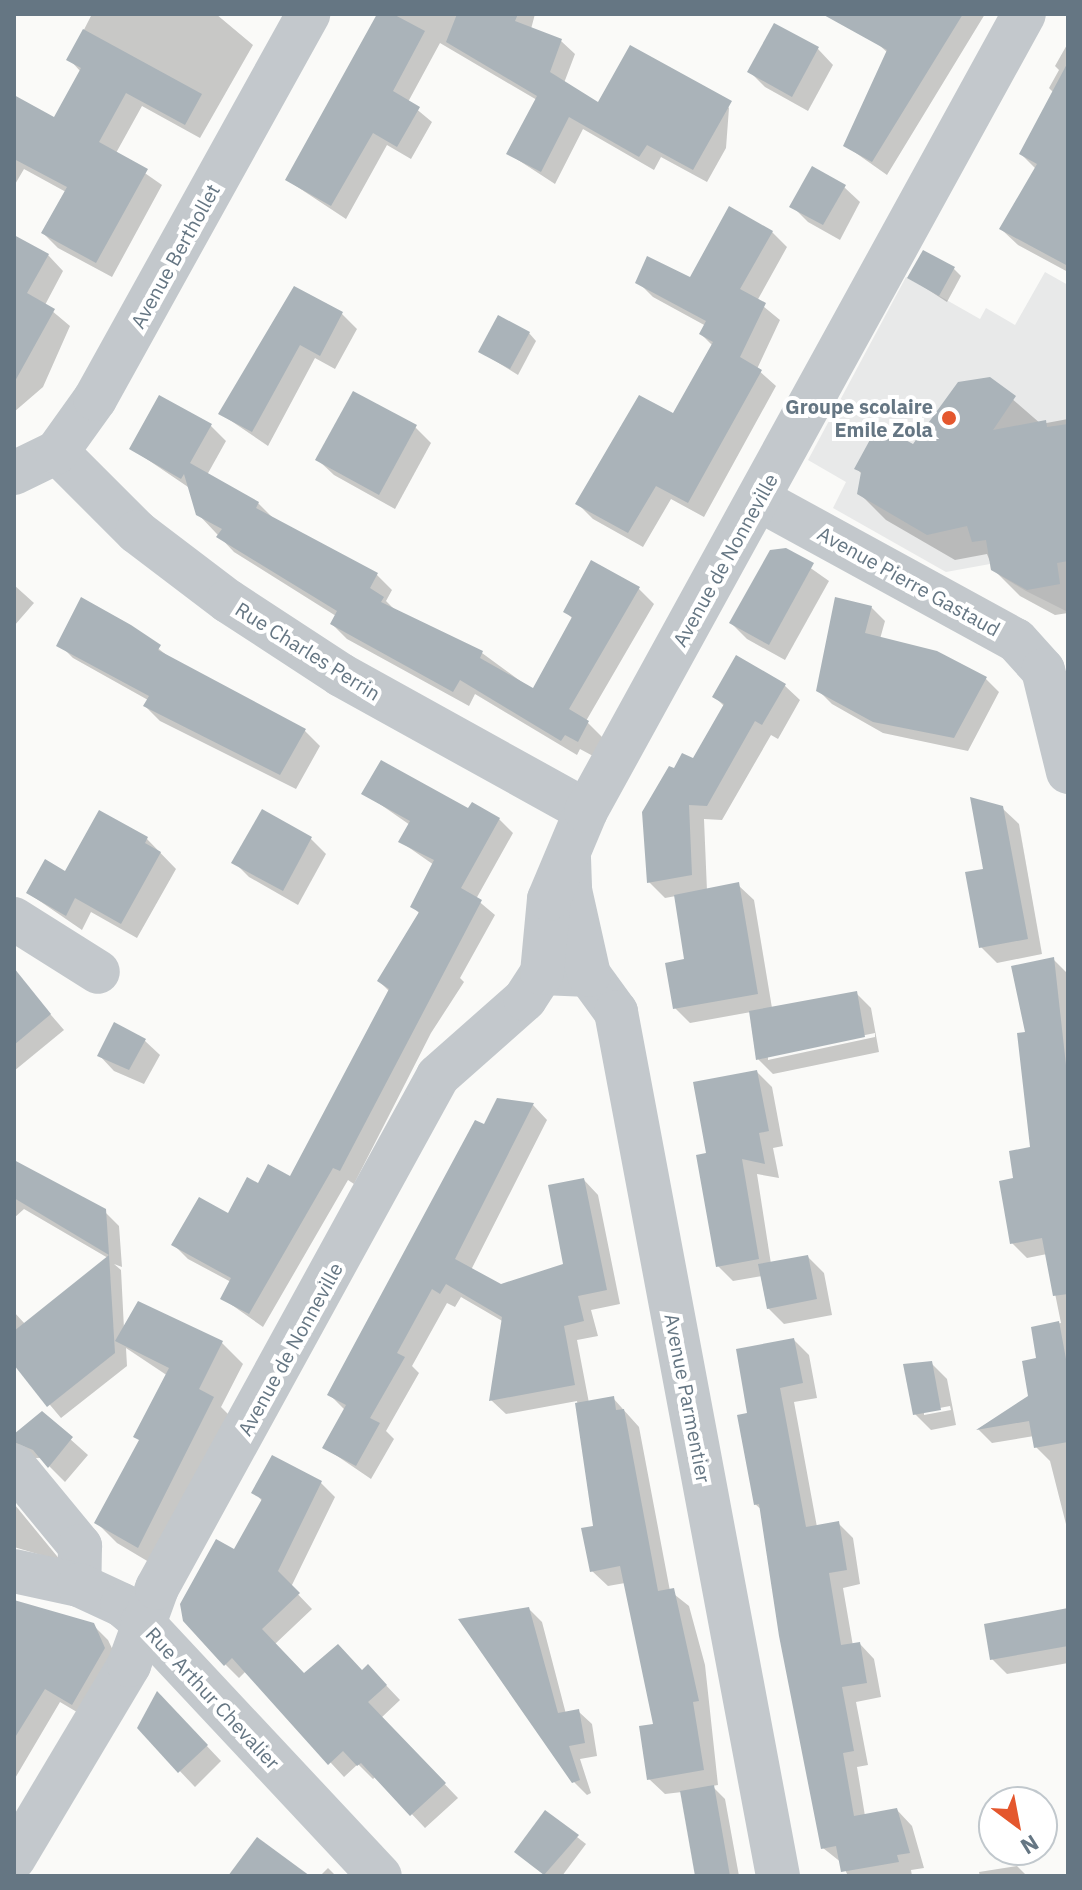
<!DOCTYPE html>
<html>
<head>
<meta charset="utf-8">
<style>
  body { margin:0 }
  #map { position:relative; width:1082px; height:1890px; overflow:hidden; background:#fafaf8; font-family:"IBM Plex Sans",sans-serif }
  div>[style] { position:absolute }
  .built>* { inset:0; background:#e8e9e9 }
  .shadow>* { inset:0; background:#0003 }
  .building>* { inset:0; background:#aab3b9 }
  .minor>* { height:44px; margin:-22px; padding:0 22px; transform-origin:22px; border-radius:22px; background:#c3c8cc }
  .tertiary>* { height:44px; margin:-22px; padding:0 22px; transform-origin:22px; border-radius:22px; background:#c3c8cc }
  .dots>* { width:22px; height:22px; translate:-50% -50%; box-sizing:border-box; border:4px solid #fff; border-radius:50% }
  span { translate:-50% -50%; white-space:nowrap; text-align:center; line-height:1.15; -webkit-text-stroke:8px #fff; paint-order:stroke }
  .street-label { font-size:20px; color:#657683 }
  .poi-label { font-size:20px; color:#657683; font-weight:700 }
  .right { translate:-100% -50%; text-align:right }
  .frame { position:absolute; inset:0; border:16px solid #657683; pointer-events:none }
  .north { position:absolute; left:978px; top:1786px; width:80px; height:80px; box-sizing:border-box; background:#fff; border:2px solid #c1c8cd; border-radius:50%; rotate:148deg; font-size:22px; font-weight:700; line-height:32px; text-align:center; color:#657683 }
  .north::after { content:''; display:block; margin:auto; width:28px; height:36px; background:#e4572e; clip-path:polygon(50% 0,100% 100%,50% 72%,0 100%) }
</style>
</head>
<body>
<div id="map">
  <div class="built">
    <i style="clip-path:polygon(1045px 272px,1068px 285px,1068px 612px,1026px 591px,991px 570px,990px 564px,946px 572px,833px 508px,846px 482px,808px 460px,906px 277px,980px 319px,986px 308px,1015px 325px)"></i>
  </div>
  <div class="shadow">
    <i style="clip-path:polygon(92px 14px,216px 14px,253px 45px,200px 138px,142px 106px,116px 153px,162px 185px,112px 277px,58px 248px,43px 233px,66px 192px,24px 169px,14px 186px,14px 97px,55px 120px,81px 72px,69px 59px)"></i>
    <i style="clip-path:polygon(382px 14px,535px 14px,531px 29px,561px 41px,575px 54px,564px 83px,599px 105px,715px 94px,729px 108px,726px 148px,707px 182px,661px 157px,654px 170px,583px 129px,555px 184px,509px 154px,537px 100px,440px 43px,408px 102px,432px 122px,411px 159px,387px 145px,346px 219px,287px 180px)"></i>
    <i style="clip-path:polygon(895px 14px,985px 14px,887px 175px,846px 146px,888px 53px,878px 44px)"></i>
    <i style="clip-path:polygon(1068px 43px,1068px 272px,1018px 245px,1001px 229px,1036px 169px,1021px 154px,1054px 93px,1049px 88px,1059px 70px,1055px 66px)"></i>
    <i style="clip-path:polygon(818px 49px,833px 65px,808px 111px,765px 87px,750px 72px)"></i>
    <i style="clip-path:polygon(844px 187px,860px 202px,840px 240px,808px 222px,792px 206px)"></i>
    <i style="clip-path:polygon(772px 232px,787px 247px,757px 301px,780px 320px,757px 369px,776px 386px,704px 517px,671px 499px,643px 547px,593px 519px,578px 504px,674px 416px,713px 346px,701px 334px,706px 326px,653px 297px,638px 282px,691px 280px)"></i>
    <i style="clip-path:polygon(14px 237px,48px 255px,63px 271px,45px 305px,70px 326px,43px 387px,14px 412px)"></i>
    <i style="clip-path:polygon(954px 269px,961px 276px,947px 302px,910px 278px)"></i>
    <i style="clip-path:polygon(295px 289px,342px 314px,357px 329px,335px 369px,315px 358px,268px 446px,221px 414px)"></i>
    <i style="clip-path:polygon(529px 333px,536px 341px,518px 375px,481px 352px)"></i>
    <i style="clip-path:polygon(989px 379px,1041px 424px,1068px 419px,1068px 613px,1055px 615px,1020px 596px,993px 569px,987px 554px,955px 560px,886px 520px,859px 493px,863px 475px,856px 468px,914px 447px)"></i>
    <i style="clip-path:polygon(160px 398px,211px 426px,226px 441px,207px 475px,258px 503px,274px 519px,377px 575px,392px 590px,386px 601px,397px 612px,482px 653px,534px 691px,573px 619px,565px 611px,592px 563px,639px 589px,654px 604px,586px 721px,603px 738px,593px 756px,580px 749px,577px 755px,475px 694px,469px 706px,347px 639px,332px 624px,336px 616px,234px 552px,198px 514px,191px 489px,132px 449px)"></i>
    <i style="clip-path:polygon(415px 427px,431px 443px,395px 509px,334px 475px,318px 460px)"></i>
    <i style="clip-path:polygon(785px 550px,829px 581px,785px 660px,747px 639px,731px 623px)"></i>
    <i style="clip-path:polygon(14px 585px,34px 603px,14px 626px)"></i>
    <i style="clip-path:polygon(82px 600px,130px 626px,174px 661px,305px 731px,320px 746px,296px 789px,160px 721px,145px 706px,148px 700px,73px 658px,58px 643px)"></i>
    <i style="clip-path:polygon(871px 607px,885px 621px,880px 639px,985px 678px,999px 692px,968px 751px,883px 733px,832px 704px,818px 690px)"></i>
    <i style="clip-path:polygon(evenodd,784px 685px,800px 700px,778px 739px,771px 735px,722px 820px,704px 819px,707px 891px,738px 885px,754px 900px,772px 1008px,856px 993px,871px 1008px,879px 1052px,773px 1074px,758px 1059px,751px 1012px,690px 1023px,675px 1008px,686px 961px,676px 896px,665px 898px,649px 882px,675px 771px,694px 761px,725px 707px,715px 697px,784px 685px,875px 1033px,875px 1037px,768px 1060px,768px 1055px,875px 1033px)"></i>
    <i style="clip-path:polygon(364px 793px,469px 811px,499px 819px,513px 833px,476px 899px,495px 915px,460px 978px,464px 982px,431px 1033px,354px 1184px,348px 1180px,263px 1327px,222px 1298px,231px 1282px,188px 1259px,174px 1245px,229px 1215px,259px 1186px,290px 1179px,390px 992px,379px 981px,420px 914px,412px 906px,434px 865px,401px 842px,410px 825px)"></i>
    <i style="clip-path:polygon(1002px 808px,1019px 824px,1042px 954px,997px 963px,981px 947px,985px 871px)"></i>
    <i style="clip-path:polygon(262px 812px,311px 839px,326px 854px,298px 905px,249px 877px,234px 862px)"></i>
    <i style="clip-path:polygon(147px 839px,176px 869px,137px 938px,91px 912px,82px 930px,28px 893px)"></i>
    <i style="clip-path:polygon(1053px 959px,1068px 974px,1068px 1532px,1050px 1461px,1036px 1447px,1034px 1436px,992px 1443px,978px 1429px,1030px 1397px,1039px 1360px,1033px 1328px,1061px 1323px,1047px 1254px,1027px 1258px,1012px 1243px,1016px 1180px,1032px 1149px,1027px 1034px)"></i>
    <i style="clip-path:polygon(25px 985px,64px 1030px,14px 1071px,14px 994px)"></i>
    <i style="clip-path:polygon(144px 1040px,160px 1055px,144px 1084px,114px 1071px,99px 1055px)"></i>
    <i style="clip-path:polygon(757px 1072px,772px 1087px,783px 1146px,773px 1148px,779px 1178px,757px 1174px,771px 1264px,808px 1257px,824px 1273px,832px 1315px,784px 1324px,768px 1308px,762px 1276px,733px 1281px,718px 1266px,709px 1154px)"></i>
    <i style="clip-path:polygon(533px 1105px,547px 1120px,471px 1270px,501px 1286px,565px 1266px,584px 1180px,598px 1195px,620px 1304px,591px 1310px,598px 1336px,577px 1340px,589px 1403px,613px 1398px,639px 1427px,670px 1591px,689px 1606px,705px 1665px,718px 1785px,712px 1786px,725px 1799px,739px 1876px,697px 1876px,682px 1792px,665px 1794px,649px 1779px,656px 1725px,625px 1583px,608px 1586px,592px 1571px,596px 1528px,577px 1401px,506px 1414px,491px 1400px,504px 1322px,461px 1297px,455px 1307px,447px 1303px,412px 1366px,419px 1373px,386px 1431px,394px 1439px,371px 1479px,324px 1447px,345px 1410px,330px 1395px,485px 1127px)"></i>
    <i style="clip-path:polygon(14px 1162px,104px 1211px,119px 1226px,122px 1267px,114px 1264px,121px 1270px,124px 1329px,222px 1343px,243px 1364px,221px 1407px,234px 1420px,159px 1568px,117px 1543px,96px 1522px,141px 1441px,168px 1376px,126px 1348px,127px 1366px,61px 1418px,14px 1362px,14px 1312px,25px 1324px,108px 1258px,24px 1209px,14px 1218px)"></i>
    <i style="clip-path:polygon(794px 1340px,809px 1355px,817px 1398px,794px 1402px,817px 1527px,838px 1523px,853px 1538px,860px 1584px,843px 1588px,853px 1646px,860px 1644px,874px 1659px,881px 1697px,856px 1702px,868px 1765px,857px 1767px,865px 1816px,897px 1810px,912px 1826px,924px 1868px,911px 1870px,912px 1876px,848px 1876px,842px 1863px,823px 1848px,763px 1511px,755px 1504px,749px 1415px)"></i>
    <i style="clip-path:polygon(evenodd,931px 1363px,947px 1379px,956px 1425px,931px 1430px,915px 1414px,931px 1363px,950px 1406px,951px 1410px,924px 1415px,924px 1411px,950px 1406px)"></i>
    <i style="clip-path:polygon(42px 1414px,88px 1455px,65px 1482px,41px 1458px,14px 1458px,14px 1437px)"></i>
    <i style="clip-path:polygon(321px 1483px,335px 1497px,291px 1587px,312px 1609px,275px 1644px,305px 1676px,363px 1672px,382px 1681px,400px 1700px,381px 1718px,458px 1798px,425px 1828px,376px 1776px,373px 1779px,358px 1764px,344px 1777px,246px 1671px,239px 1678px,225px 1664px,235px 1552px,263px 1502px,254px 1492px)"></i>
    <i style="clip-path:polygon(14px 1502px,15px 1505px,61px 1561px,14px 1547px)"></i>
    <i style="clip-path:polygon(14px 1602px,93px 1625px,108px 1640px,119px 1663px,87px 1718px,60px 1702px,14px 1780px)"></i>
    <i style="clip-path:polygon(529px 1609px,542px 1622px,566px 1714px,579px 1712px,592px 1724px,597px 1756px,580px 1759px,591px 1793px,587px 1795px,574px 1782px)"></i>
    <i style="clip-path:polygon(1068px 1612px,1068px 1663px,1007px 1674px,992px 1659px)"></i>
    <i style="clip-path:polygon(172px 1709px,221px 1761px,195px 1787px,139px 1728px)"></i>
    <i style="clip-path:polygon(546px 1813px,586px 1844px,562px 1876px,546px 1876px,524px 1859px)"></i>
    <i style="clip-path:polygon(1017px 1866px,1027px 1876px,980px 1876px,979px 1872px)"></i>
    <i style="clip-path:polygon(328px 1868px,336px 1876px,320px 1876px)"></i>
  </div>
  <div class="building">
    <i style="clip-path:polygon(377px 14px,393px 14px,425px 31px,393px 91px,420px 107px,397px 147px,373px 133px,331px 206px,285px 180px)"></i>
    <i style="clip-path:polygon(457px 14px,518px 14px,515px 21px,562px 39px,550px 72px,598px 102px,630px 45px,732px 101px,693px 170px,647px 145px,639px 157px,569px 117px,541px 172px,506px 154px,537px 96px,446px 42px)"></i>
    <i style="clip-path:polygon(822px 14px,963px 14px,872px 162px,843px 146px,887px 50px)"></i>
    <i style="clip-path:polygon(774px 23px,819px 47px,792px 97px,747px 72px)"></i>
    <i style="clip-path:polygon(83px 29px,202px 94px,185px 125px,126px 93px,99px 142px,148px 169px,96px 263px,41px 233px,67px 187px,14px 159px,14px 95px,54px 117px,81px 68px,66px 60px)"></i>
    <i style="clip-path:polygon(1068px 62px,1068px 266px,999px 229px,1037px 164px,1019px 154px)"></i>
    <i style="clip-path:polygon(812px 166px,846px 185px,823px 225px,789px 207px)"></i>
    <i style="clip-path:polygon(729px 206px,773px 231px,740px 289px,766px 303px,740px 357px,762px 370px,688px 503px,656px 486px,628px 533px,575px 504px,639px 395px,673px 413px,713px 342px,699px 334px,706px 321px,635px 283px,647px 256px,690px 277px)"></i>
    <i style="clip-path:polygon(14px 235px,49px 254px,27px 293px,55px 309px,14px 383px)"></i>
    <i style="clip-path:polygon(923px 250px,955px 267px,939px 296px,907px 278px)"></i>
    <i style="clip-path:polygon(294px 286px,343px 312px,320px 356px,300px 345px,252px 432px,218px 414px)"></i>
    <i style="clip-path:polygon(498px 315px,530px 332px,510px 369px,478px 352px)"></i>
    <i style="clip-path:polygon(990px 377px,1016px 396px,993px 430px,1046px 420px,1047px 427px,1068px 424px,1068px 561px,1057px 563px,1060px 584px,1027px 590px,991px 570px,986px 540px,972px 542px,967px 526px,927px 535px,857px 494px,861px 472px,854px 469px,878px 425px,913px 444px,958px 382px)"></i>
    <i style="clip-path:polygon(353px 391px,417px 425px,379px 495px,315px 460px)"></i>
    <i style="clip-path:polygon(159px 395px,212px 424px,190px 463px,259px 502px,256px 508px,378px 573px,370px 588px,384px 597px,381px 602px,483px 651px,480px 658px,533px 688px,572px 617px,563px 612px,591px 560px,640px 587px,569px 709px,589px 721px,578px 742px,565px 735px,561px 741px,460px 680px,453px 692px,330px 624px,337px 611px,216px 537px,222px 529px,196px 515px,184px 474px,181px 479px,129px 449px)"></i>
    <i style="clip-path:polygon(786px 548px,814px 563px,769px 645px,729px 623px,770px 550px)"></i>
    <i style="clip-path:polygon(81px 597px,131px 625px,161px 645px,158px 650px,306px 729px,280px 775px,143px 706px,149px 696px,56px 646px)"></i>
    <i style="clip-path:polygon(835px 597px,872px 606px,865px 633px,937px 651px,987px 677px,954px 738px,873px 722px,816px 691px)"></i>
    <i style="clip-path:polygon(736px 655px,786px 684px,762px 725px,755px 721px,707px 806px,689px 805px,692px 875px,647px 883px,642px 812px,669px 766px,674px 768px,682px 753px,693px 758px,724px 704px,712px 697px)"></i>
    <i style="clip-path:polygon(381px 760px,468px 808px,472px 802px,500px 818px,461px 888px,482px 900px,340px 1171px,333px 1168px,249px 1314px,220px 1299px,231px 1278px,171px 1245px,199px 1197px,228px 1213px,247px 1177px,258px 1183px,268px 1164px,290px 1176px,389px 989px,377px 981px,419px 912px,410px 907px,434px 860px,398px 842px,410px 821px,361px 794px)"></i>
    <i style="clip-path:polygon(970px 797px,1003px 806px,1028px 939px,979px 948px,965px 872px,983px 869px)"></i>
    <i style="clip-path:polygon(262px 809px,312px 837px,283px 891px,231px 863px)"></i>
    <i style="clip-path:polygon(99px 810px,148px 837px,145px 843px,161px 852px,121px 924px,75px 898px,66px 916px,26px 893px,45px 859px,65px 871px)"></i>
    <i style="clip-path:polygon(739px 882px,758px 994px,673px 1009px,665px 963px,684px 959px,674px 895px)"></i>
    <i style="clip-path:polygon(1054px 957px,1068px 1083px,1068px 1294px,1053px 1296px,1042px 1238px,1010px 1244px,999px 1181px,1013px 1178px,1009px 1151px,1030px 1147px,1017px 1033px,1025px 1032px,1011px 966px)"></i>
    <i style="clip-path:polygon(14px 968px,51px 1014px,14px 1045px)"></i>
    <i style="clip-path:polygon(857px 991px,865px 1037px,756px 1060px,749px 1011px)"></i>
    <i style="clip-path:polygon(114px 1022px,146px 1039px,129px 1070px,97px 1056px)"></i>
    <i style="clip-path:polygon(757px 1070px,769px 1131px,759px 1133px,765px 1164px,742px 1159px,759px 1259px,716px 1267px,696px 1155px,706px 1153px,693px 1082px)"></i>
    <i style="clip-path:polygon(497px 1098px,534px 1103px,455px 1259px,501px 1284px,563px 1264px,548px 1185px,584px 1178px,607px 1290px,578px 1296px,584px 1321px,564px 1326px,575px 1385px,489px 1401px,502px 1317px,446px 1284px,440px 1294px,432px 1289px,397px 1353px,405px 1357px,370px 1418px,380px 1423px,356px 1466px,322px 1448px,346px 1405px,327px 1395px,475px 1120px,484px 1124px)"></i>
    <i style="clip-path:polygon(14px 1160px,106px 1209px,109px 1255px,14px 1198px)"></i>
    <i style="clip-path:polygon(109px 1255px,115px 1353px,47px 1407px,14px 1365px,14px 1331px)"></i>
    <i style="clip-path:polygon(808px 1255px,817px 1299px,767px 1309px,758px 1264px)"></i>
    <i style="clip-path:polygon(138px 1301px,223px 1341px,199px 1389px,214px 1397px,138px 1548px,94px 1523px,139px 1440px,133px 1437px,169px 1368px,115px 1341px)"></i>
    <i style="clip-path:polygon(1059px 1321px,1068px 1370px,1068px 1442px,1034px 1448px,1029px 1421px,976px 1430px,1028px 1396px,1022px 1361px,1036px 1358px,1031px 1327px)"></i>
    <i style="clip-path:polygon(794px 1338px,803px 1383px,780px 1388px,806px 1527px,839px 1521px,847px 1570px,829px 1573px,841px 1645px,860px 1642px,867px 1683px,842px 1687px,854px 1751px,843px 1753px,854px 1816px,897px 1808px,910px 1853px,897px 1855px,899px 1862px,841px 1872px,836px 1846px,821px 1849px,779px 1636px,759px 1504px,754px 1505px,737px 1415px,747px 1413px,736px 1349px)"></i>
    <i style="clip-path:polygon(932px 1361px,941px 1410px,913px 1415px,903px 1364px)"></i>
    <i style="clip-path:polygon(614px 1396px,616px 1410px,624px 1409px,658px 1591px,674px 1588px,699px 1701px,693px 1702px,704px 1770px,647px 1780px,639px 1726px,653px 1724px,620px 1566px,590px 1572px,581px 1528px,593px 1526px,575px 1403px)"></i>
    <i style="clip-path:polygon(42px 1411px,73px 1437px,48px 1468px,33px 1450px,14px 1442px,14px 1434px)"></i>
    <i style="clip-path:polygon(272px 1455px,322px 1481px,278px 1571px,300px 1593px,262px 1629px,304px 1673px,338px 1644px,362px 1670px,368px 1664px,387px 1685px,368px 1702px,446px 1783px,410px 1816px,361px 1763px,357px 1766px,343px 1751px,328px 1765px,232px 1658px,224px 1666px,183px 1621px,180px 1604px,216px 1539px,234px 1549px,262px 1499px,251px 1493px)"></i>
    <i style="clip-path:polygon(14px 1600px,94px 1623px,105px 1648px,72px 1705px,45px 1689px,14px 1739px)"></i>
    <i style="clip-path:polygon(529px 1607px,558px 1713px,579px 1709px,585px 1743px,569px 1746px,580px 1780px,572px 1783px,458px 1619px)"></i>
    <i style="clip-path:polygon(1068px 1608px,1068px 1646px,990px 1660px,984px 1624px)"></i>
    <i style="clip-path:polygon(157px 1691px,208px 1745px,178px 1773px,137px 1728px)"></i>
    <i style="clip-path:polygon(714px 1785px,730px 1876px,695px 1876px,680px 1791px)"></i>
    <i style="clip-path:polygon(545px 1810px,579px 1835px,544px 1875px,514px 1852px)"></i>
    <i style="clip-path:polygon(257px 1837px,310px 1876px,228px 1876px)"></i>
  </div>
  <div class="minor">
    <i style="left:57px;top:452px;width:113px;rotate:45deg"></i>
    <i style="left:137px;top:532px;width:114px;rotate:37.2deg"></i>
    <i style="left:228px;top:601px;width:135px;rotate:33.2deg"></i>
    <i style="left:341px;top:675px;width:280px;rotate:29deg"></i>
    <i style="left:14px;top:473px;width:48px;rotate:-26deg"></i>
    <i style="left:57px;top:452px;width:65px;rotate:-54.4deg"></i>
    <i style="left:95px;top:399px;width:440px;rotate:-61deg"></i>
    <i style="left:758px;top:499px;width:294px;rotate:28.7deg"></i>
    <i style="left:1016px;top:640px;width:40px;rotate:48deg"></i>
    <i style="left:1043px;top:670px;width:105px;rotate:76.2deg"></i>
    <i style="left:14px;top:919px;width:99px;rotate:32.2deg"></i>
    <i style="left:542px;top:973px;width:47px;rotate:2.4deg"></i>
    <i style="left:589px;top:975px;width:46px;rotate:53.9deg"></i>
    <i style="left:616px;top:1012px;width:879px;rotate:79.38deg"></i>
    <i style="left:14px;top:1466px;width:104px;rotate:50.5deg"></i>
    <i style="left:80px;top:1546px;width:39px;rotate:91deg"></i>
    <i style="left:14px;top:1571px;width:66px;rotate:12.2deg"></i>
    <i style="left:79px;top:1585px;width:47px;rotate:24.9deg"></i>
    <i style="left:122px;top:1605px;width:26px;rotate:40deg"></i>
  </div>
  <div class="tertiary">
    <i style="left:569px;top:858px;width:32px;rotate:88deg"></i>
    <i style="left:570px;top:890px;width:87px;rotate:77.4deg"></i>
    <i style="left:142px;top:1622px;width:348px;rotate:46.9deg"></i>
    <i style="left:14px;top:1858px;width:225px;rotate:-59.2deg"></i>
    <i style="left:129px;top:1665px;width:82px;rotate:-70deg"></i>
    <i style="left:157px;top:1588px;width:584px;rotate:-61.24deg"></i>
    <i style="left:438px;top:1076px;width:116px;rotate:-41.5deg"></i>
    <i style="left:525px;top:999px;width:31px;rotate:-57deg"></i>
    <i style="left:542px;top:973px;width:74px;rotate:-84.6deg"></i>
    <i style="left:549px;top:899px;width:95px;rotate:-67.2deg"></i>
    <i style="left:586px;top:811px;width:909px;rotate:-61.21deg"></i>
  </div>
  <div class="dots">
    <i style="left:949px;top:418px;background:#e4572e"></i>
  </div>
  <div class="street-label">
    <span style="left:175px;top:256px;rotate:-61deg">Avenue Berthollet</span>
    <span style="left:725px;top:560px;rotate:-61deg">Avenue de Nonneville</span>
    <span style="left:909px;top:581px;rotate:29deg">Avenue Pierre Gastaud</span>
    <span style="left:308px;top:651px;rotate:32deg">Rue Charles Perrin</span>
    <span style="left:290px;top:1349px;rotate:-61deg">Avenue de Nonneville</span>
    <span style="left:688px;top:1398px;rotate:79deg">Avenue Parmentier</span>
    <span style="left:213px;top:1698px;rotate:47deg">Rue Arthur Chevalier</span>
  </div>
  <div class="poi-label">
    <span class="right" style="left:933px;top:418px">Groupe scolaire<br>Emile Zola</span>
  </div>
  <div class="frame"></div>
  <div class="north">N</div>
</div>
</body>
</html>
